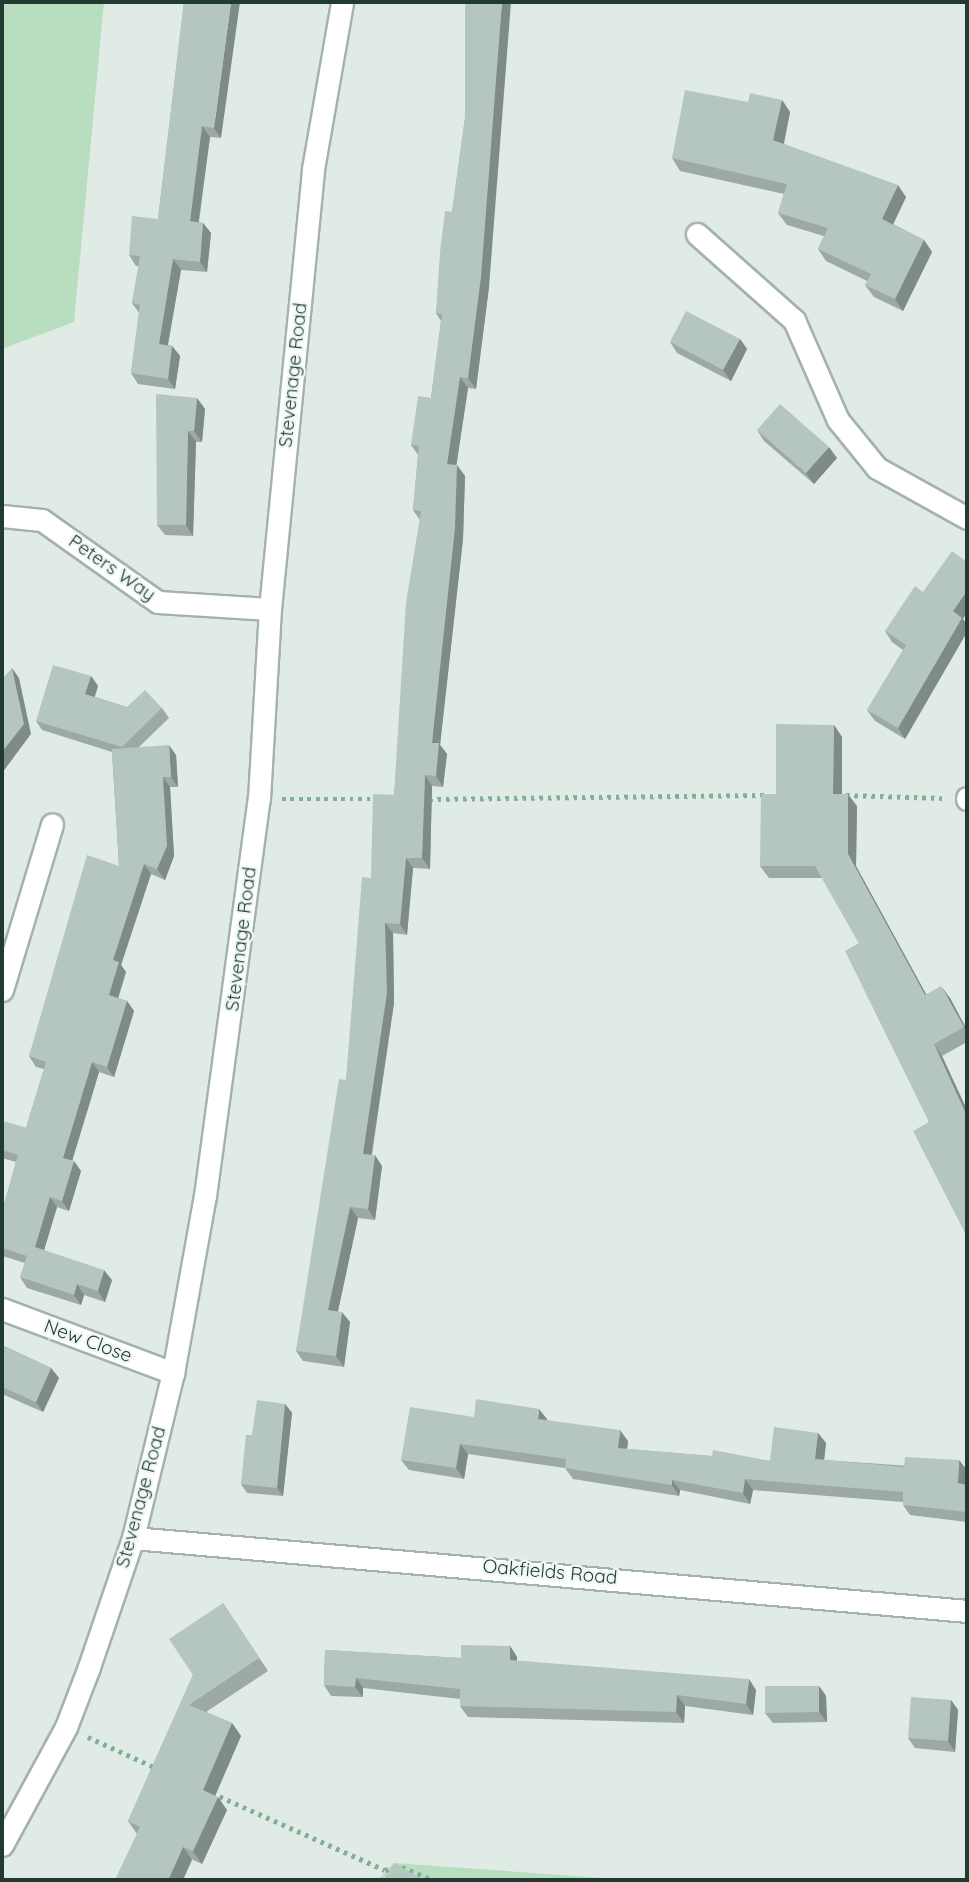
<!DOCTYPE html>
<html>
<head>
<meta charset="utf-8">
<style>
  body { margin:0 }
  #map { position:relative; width:969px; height:1882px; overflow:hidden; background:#e0ebe5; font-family:Quicksand,sans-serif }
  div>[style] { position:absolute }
  .green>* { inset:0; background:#b8ddbf }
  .path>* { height:4.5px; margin-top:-2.25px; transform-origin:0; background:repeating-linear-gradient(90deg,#80af9c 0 3.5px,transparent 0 8.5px) }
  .roads { filter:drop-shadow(2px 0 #a3b3ac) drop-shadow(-2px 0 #a3b3ac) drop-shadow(0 2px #a3b3ac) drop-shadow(0 -2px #a3b3ac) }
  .street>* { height:21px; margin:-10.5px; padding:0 10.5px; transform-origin:10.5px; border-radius:10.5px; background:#fff }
  .secondary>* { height:21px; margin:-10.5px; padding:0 10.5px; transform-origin:10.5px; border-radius:10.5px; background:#fff }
  .wall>* { inset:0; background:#9caaa3 }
  .shaded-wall>* { inset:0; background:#7f8b85 }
  .building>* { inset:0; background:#b5c6be }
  span { translate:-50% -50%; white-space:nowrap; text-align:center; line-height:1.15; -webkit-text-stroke:5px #f0f8f3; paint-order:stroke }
  .street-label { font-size:19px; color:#213b32 }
  .frame { position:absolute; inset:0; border:4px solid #213b32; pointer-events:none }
</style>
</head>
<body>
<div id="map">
  <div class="green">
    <i style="clip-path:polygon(2px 2px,104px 2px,74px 322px,2px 349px)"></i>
    <i style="clip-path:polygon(394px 1863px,631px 1880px,378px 1880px)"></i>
  </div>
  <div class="path">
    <i style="left:846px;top:795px;width:96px;rotate:1.8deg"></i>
    <i style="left:282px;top:799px;width:96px"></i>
    <i style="left:429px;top:799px;width:338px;rotate:-0.7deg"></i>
    <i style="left:88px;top:1737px;width:75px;rotate:24.5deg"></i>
    <i style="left:212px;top:1793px;width:189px;rotate:24deg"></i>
    <i style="left:385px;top:1870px;width:17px;rotate:-10deg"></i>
    <i style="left:402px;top:1867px;width:34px;rotate:23deg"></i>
  </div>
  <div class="roads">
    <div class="street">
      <i style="left:697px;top:234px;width:130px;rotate:41.6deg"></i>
      <i style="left:794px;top:320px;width:109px;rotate:66.3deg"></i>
      <i style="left:838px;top:420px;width:62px;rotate:50.9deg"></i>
      <i style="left:877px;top:468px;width:103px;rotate:29.1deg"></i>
      <i style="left:2px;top:516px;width:40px;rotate:5.7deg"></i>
      <i style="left:42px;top:520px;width:142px;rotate:35.3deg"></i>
      <i style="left:158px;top:602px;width:112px;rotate:3.6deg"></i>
      <i style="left:967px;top:798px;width:1px;rotate:90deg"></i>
      <i style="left:2px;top:990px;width:173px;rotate:-73.2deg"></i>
      <i style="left:2px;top:1309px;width:183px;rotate:20.5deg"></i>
      <i style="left:133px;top:1538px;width:837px;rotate:5deg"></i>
    </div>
    <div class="secondary">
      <i style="left:2px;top:1845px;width:134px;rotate:-61.5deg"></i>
      <i style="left:66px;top:1727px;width:64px;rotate:-69deg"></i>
      <i style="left:89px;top:1667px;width:136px;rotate:-71.2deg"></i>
      <i style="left:133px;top:1538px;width:170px;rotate:-76.4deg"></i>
      <i style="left:173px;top:1373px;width:180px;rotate:-79.8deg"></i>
      <i style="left:205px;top:1196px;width:401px;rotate:-82.3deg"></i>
      <i style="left:259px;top:799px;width:190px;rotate:-86.7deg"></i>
      <i style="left:270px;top:609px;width:442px;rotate:-84.4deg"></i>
      <i style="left:313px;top:169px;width:169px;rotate:-80.1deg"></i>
    </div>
  </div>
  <div class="wall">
    <i style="clip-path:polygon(184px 2px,221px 138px,210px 137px,199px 222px,203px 223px,211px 233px,207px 272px,181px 270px,168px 345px,172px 346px,180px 356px,175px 389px,138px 384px,131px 373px,139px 313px,132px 303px,139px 266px,136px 266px,129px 255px,158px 219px)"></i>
    <i style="clip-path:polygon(782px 100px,790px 112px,784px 144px,906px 197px,893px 224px,924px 240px,932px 252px,903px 311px,874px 297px,865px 285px,867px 281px,826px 261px,818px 249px,824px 236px,787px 225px,778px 213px,784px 194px,680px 171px,672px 158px,748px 102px)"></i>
    <i style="clip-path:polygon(465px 118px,489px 287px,476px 389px,468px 388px,456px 465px,465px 476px,463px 539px,440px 745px,447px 754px,443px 787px,432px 786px,430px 869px,413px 868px,407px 935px,393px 933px,394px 1003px,372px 1155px,382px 1166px,375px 1220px,358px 1218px,338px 1311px,350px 1322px,344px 1367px,303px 1361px,296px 1351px,346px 1080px,371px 878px,394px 795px,420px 520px,413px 510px,418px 455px,411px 445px,431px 398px,441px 321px,436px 313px,452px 212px)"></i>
    <i style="clip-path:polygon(740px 339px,747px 349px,731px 381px,677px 353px,670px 342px)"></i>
    <i style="clip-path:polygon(197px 398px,205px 409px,202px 442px,196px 442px,193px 536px,165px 535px,157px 525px)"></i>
    <i style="clip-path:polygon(757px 430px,837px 458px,814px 484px,764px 441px)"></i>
    <i style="clip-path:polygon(967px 562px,967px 612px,963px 619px,967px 625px,967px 632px,905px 739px,875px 721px,867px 710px,903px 650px,892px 642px,885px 631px,923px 592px)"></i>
    <i style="clip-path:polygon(91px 676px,98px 686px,95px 697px,127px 707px,162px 708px,169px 718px,139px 747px,176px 755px,178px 787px,170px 787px,174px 856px,165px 880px,151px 874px,121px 965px,126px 972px,118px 998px,127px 1001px,134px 1011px,114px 1077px,99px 1072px,72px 1161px,81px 1171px,69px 1211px,57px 1207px,44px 1250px,112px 1280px,105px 1302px,84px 1295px,81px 1305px,27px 1288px,20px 1277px,25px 1263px,2px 1256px,2px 1212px,16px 1162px,2px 1158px,2px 1121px,26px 1128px,44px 1069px,36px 1067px,29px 1056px,119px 866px,112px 752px,42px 730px,36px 721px)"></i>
    <i style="clip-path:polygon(834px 725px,842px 737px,842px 794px,857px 806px,856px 866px,926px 994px,950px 998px,967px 1030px,967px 1042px,942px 1056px,967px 1110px,967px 1235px,965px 1233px,929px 1122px,859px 943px,822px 878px,769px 878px,760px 866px,776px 794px)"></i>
    <i style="clip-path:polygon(2px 1345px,51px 1368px,59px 1378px,43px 1412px,2px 1394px)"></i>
    <i style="clip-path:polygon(285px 1404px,292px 1413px,283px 1496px,247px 1493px,241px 1484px,252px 1435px)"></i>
    <i style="clip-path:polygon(474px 1417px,547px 1419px,547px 1420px,628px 1441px,627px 1449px,770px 1461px,818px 1433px,826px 1443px,824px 1460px,967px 1470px,966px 1484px,967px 1485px,967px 1522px,910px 1515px,903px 1505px,903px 1502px,753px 1490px,750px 1504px,680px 1490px,679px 1496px,573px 1479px,565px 1468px,468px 1454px,464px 1479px,409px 1470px,401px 1460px)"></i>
    <i style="clip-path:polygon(223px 1603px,268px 1671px,206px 1712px,232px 1723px,241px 1736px,215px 1796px,227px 1810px,202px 1864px,137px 1834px,128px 1821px,193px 1675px)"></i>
    <i style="clip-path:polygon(510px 1646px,517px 1657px,517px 1661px,756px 1690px,753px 1715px,685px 1706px,684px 1723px,468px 1717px,460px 1706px,460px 1699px,363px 1688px,363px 1697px,331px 1696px,324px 1685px,325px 1650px,461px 1658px)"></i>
    <i style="clip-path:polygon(819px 1686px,826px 1696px,827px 1722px,773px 1723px,765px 1713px)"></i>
    <i style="clip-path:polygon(951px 1700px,958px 1710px,955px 1752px,915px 1748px,908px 1738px)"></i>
  </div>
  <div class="shaded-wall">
    <i style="clip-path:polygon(231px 2px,240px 2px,221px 138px,214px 128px)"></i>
    <i style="clip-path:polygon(502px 2px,511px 2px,489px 287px,476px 389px,468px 378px)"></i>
    <i style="clip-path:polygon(782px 100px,790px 112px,782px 152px,773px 140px)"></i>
    <i style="clip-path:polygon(202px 126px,210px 137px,197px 232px,190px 221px)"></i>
    <i style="clip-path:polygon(898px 185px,906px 197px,890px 231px,882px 219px)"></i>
    <i style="clip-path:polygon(203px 223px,211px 233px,207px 272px,200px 262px)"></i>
    <i style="clip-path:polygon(924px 240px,932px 252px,903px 311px,895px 299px)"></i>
    <i style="clip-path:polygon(173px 259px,181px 270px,166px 355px,159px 344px)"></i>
    <i style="clip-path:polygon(740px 339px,747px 349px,731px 381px,723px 370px)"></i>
    <i style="clip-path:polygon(172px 346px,180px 356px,175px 389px,168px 379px)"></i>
    <i style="clip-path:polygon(460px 377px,468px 388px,455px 475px,447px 464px)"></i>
    <i style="clip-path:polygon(197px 398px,205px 409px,202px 442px,194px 431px)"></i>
    <i style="clip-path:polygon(188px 431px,196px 442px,193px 536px,186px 525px)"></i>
    <i style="clip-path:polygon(829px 447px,837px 458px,814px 484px,806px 473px)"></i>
    <i style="clip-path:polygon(457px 465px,465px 476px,463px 539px,440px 745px,447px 754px,443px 787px,436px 776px,432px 743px)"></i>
    <i style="clip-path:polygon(967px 591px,967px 612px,963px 619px,967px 625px,967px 632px,905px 739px,898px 728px,953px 611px)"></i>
    <i style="clip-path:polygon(12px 668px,19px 678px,31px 734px,2px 773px,2px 752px)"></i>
    <i style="clip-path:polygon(91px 676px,98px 686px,92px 704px,85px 694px)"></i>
    <i style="clip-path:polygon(834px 725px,842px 737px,842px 806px,833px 794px)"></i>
    <i style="clip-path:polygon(169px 745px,176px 755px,178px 787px,171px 777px)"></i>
    <i style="clip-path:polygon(425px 775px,432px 786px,430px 869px,422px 858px)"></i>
    <i style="clip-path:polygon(163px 777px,170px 787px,174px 856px,165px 880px,157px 869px)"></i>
    <i style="clip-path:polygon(848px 794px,857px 806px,856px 866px,933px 1007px,925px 995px,848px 854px)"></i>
    <i style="clip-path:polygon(406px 858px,413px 868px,407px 935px,400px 924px)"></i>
    <i style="clip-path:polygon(144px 864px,151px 874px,121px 965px,126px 972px,116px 1005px,109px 995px,113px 960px)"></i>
    <i style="clip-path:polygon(385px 923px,393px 933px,394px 1003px,370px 1164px,363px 1154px)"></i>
    <i style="clip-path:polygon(941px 986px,950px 998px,967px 1030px,967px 1032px)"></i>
    <i style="clip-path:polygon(127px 1001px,134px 1011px,114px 1077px,107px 1067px)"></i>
    <i style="clip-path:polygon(934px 1044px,942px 1056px,967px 1110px,967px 1116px)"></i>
    <i style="clip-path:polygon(92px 1062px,99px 1072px,70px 1168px,63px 1158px)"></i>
    <i style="clip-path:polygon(375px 1155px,382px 1166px,375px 1220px,368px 1209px)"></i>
    <i style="clip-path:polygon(74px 1161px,81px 1171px,69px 1211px,62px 1201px)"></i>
    <i style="clip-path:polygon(50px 1197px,57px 1207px,42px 1257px,35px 1247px)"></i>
    <i style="clip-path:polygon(350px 1207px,358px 1218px,336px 1320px,328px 1310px)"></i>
    <i style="clip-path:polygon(104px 1270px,112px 1280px,105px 1302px,98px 1291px)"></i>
    <i style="clip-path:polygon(77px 1284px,84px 1295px,81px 1305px,74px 1295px)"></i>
    <i style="clip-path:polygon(342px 1312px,350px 1322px,344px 1367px,336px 1356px)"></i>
    <i style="clip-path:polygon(51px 1368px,59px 1378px,43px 1412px,36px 1402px)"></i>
    <i style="clip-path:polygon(285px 1404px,292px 1413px,283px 1496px,277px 1488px)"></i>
    <i style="clip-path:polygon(539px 1409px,547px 1419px,545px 1430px,538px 1419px)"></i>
    <i style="clip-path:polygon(620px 1430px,628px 1441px,626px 1458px,618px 1448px)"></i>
    <i style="clip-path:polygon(818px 1433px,826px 1443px,823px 1470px,815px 1459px)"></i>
    <i style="clip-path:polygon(460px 1444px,468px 1454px,464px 1479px,456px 1468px)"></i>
    <i style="clip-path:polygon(959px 1460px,967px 1470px,965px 1494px,958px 1483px)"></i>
    <i style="clip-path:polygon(745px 1479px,753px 1490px,750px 1504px,743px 1493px)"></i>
    <i style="clip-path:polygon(672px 1480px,680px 1490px,679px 1496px,672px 1485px)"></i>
    <i style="clip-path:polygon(510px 1646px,517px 1657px,517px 1671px,510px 1660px)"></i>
    <i style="clip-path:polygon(356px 1678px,363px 1688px,363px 1697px,355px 1687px)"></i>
    <i style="clip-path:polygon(749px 1679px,756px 1690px,753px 1715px,746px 1704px)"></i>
    <i style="clip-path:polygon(819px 1686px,826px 1696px,827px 1722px,819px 1712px)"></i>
    <i style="clip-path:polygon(677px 1695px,685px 1706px,684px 1723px,676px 1712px)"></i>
    <i style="clip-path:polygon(951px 1700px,958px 1710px,955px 1752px,948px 1741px)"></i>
    <i style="clip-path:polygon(232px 1723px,241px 1736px,212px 1803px,203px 1790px)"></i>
    <i style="clip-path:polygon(218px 1797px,227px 1810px,202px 1864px,193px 1851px)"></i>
    <i style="clip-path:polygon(183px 1847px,192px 1860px,183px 1880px,168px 1880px)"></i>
  </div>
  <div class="building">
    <i style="clip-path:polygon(184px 2px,231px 2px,214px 128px,202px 126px,190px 221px,203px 223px,200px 262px,173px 259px,159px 344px,172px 346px,168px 379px,131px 373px,140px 305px,132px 303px,140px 256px,129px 255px,132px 216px,158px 219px)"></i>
    <i style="clip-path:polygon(466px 2px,502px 2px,481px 277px,468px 378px,460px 377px,447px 464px,457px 465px,455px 528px,432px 743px,439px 743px,436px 776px,425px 775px,422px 858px,406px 858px,400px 924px,385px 923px,387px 993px,363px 1154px,375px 1155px,368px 1209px,350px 1207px,328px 1310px,342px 1312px,336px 1356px,296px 1351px,339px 1079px,346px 1080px,362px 877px,371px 878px,373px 794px,394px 795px,406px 603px,421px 511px,413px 510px,419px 446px,411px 445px,418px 396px,431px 398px,442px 314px,436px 313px,440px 252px,445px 211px,452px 212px,465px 118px,465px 8px)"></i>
    <i style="clip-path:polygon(685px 90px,748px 102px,750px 93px,782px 100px,773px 140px,898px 185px,882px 219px,924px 240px,895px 299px,865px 285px,871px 274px,818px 249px,828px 228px,778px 213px,787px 184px,672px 158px)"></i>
    <i style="clip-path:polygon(686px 311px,740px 339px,723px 370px,670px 342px)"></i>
    <i style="clip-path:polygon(156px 394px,197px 398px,194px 431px,188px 431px,186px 525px,157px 525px)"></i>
    <i style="clip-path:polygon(780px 404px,829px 447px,806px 473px,757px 430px)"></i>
    <i style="clip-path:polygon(952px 551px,967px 562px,967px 591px,953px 611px,962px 618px,898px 728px,867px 710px,906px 645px,885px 631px,915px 586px,923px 592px)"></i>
    <i style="clip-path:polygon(53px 665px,91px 676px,85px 694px,127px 707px,145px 690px,162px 708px,122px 747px,36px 721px)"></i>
    <i style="clip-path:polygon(12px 668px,24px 724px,2px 752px,2px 679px)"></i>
    <i style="clip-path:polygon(776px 724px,834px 725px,833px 794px,848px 794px,848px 854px,925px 995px,941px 986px,964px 1027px,934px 1044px,967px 1116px,967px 1232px,965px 1233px,913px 1131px,929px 1122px,845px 951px,859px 943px,815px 866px,760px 866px,761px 794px,776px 794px)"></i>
    <i style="clip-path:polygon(169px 745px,171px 777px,163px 777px,167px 846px,157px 869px,144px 864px,113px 960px,119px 962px,109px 995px,127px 1001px,107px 1067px,92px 1062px,63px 1158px,74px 1161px,62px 1201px,50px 1197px,35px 1247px,104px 1270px,98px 1291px,77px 1284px,74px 1295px,20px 1277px,27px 1256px,2px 1248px,2px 1212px,18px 1155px,2px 1150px,2px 1121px,26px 1128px,46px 1062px,29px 1056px,87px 855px,119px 866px,112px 749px)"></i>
    <i style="clip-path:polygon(2px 1345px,51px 1368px,36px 1402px,2px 1387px)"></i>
    <i style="clip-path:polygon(476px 1399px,539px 1409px,538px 1419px,620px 1430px,618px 1448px,712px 1456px,713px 1450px,770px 1461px,774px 1427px,818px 1433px,815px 1459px,904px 1467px,905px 1457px,959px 1460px,958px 1483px,967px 1485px,967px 1512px,903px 1505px,903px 1492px,745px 1479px,743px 1493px,672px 1480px,672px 1485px,565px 1468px,566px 1459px,460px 1444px,456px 1468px,401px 1460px,410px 1407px,474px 1417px)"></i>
    <i style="clip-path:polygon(257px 1400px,285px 1404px,277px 1488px,241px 1484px,246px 1435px,252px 1435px)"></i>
    <i style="clip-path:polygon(223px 1603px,259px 1658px,189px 1705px,232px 1723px,203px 1790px,218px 1797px,193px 1851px,183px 1847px,168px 1880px,115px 1880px,140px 1827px,128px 1821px,193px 1675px,169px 1639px)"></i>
    <i style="clip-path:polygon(461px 1645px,510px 1646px,510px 1660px,749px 1679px,746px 1704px,677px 1695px,676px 1712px,460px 1706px,460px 1689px,356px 1678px,355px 1687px,324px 1685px,325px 1650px,461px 1658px)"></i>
    <i style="clip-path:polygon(765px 1686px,819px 1686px,819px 1712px,765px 1713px)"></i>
    <i style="clip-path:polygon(911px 1697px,951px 1700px,948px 1741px,908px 1738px)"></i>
    <i style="clip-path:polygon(394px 1863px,424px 1880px,384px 1880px)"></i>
  </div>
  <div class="street-label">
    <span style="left:293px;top:375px;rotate:-84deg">Stevenage Road</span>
    <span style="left:112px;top:568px;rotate:35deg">Peters Way</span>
    <span style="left:241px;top:939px;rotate:-83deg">Stevenage Road</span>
    <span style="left:88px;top:1341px;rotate:20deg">New Close</span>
    <span style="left:141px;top:1497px;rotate:-75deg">Stevenage Road</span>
    <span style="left:550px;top:1572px;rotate:5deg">Oakfields Road</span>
  </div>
  <div class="frame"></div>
</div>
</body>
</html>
